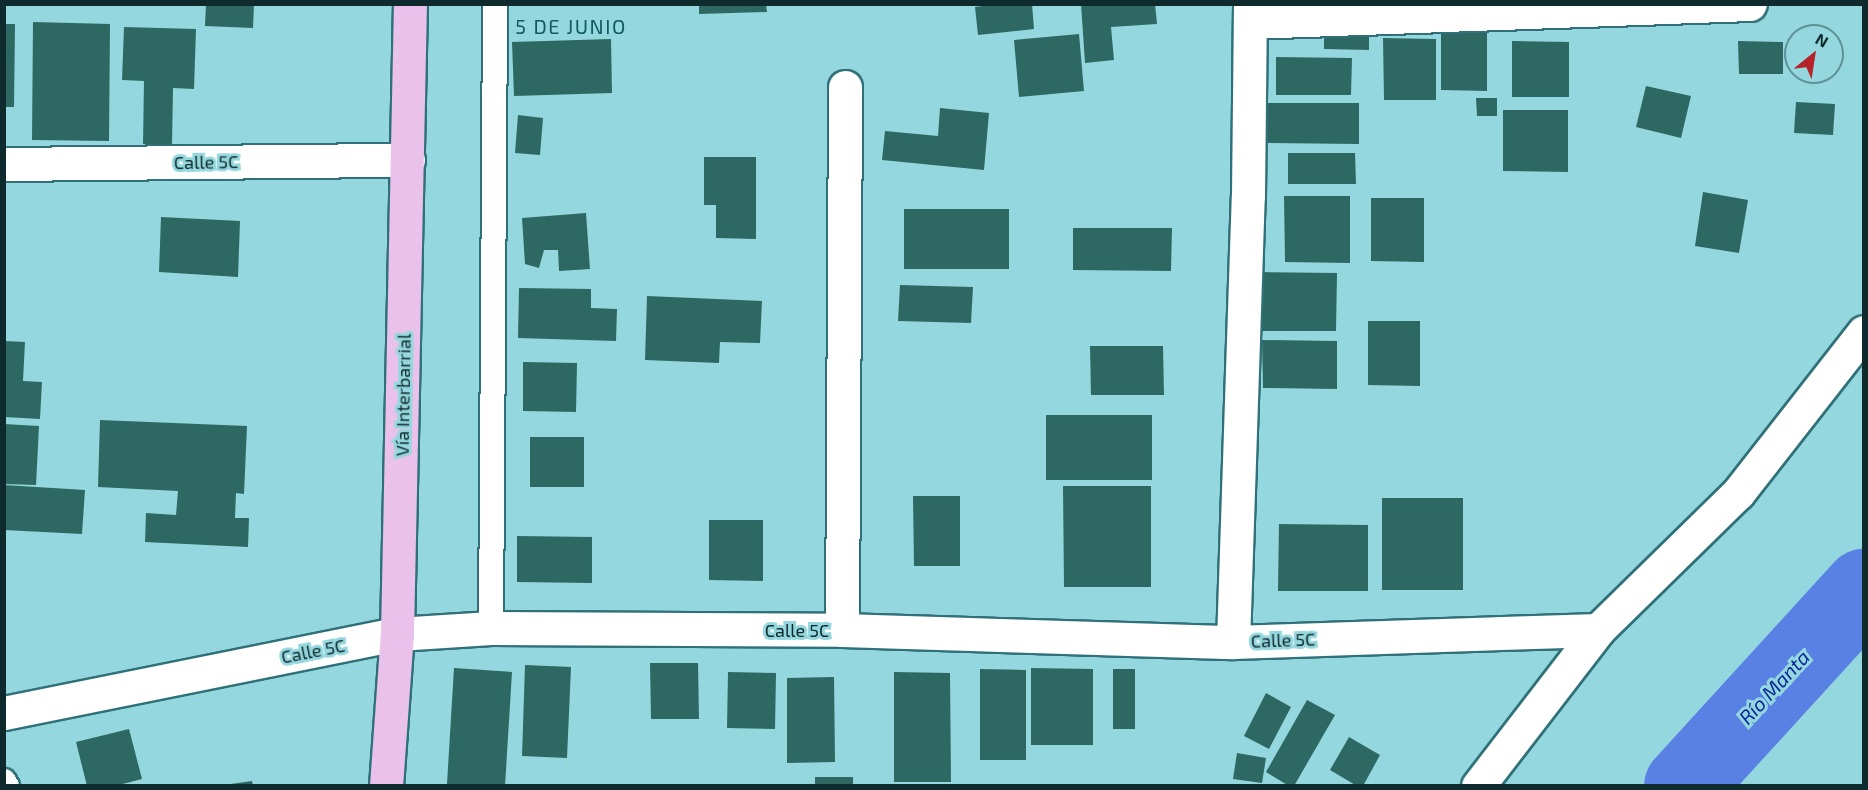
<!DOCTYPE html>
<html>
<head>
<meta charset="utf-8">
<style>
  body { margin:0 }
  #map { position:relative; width:1868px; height:790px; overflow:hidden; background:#95d7de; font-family:"Exo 2",sans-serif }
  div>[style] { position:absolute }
  .river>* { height:80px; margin:-40px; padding:0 40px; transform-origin:40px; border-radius:40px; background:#5981e3 }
  .building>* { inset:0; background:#2e6862 }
  .roads { filter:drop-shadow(2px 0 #307179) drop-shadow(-2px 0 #307179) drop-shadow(0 2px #307179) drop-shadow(0 -2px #307179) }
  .service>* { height:24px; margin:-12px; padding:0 12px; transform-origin:12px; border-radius:12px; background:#fff }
  .minor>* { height:33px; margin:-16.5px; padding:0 16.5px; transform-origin:16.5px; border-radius:16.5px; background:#fff }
  .primary>* { height:33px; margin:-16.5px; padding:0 16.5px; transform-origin:16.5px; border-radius:16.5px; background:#e9c1eb }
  span { translate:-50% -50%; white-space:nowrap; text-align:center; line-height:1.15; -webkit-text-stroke:6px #95d7de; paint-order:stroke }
  .street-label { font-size:18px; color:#0f2a2d }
  .neighbourhood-label { font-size:20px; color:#125960; letter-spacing:1.5px }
  .water-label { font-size:20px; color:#0c289a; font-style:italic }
  .frame { position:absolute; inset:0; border:6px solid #0f2a2d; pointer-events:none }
  .north { position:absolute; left:1784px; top:24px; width:60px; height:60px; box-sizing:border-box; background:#95d7de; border:2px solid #5f9297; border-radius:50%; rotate:30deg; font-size:16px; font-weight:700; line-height:24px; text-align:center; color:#0f2a2d }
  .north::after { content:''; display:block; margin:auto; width:21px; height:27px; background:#b42328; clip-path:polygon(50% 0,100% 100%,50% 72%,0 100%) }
</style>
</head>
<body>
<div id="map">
  <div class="river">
    <i style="left:1684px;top:786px;width:267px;rotate:-47.6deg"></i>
  </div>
  <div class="building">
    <i style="clip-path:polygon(206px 4px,254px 4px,253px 28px,205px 26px)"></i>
    <i style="clip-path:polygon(699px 4px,766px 4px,767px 12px,699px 14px)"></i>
    <i style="clip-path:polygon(997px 4px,1032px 4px,1034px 29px,978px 35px,975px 7px)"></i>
    <i style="clip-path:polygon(1081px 4px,1155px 4px,1157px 24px,1111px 27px,1114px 60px,1085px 63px)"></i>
    <i style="clip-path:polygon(1441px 21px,1487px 22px,1487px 91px,1441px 90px)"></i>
    <i style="clip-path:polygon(33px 22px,110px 24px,109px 141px,32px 140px)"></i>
    <i style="clip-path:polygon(4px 24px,15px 24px,14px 107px,4px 107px)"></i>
    <i style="clip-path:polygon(124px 27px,196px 29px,194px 89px,173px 88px,172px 145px,143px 144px,144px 81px,122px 80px)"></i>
    <i style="clip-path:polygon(1324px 29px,1369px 29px,1369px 50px,1324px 49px)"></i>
    <i style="clip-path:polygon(1079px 34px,1084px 91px,1019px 97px,1014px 40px)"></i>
    <i style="clip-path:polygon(1383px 38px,1436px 39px,1436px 100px,1384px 100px)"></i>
    <i style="clip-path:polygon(611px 39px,612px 93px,514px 96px,512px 42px)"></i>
    <i style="clip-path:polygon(1512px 41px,1569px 42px,1569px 97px,1512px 97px)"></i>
    <i style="clip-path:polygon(1738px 41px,1783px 42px,1783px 74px,1739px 74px)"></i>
    <i style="clip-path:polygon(1276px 57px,1352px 58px,1351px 95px,1276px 95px)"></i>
    <i style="clip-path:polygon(1646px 86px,1691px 96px,1681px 138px,1636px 127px)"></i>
    <i style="clip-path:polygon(1476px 98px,1497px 98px,1497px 116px,1477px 116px)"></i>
    <i style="clip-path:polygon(1796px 102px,1835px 104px,1833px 135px,1794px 133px)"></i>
    <i style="clip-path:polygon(1264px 103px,1359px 103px,1359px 144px,1264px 143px)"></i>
    <i style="clip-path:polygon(940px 108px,989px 113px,984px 170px,882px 160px,885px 131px,938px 136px)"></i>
    <i style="clip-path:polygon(1503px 110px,1568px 110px,1568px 172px,1503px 171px)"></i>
    <i style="clip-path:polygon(518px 115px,543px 118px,540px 155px,515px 153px)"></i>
    <i style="clip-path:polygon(1288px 153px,1355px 153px,1356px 184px,1288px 184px)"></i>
    <i style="clip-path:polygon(704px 157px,756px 157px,756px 239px,716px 238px,716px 205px,704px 205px)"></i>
    <i style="clip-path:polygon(1703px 192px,1748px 200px,1739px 253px,1695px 246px)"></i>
    <i style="clip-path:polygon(1284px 196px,1350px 196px,1350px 263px,1285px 262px)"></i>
    <i style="clip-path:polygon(1371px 198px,1424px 198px,1424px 262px,1371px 261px)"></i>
    <i style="clip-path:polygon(904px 209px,1009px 209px,1009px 269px,904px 269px)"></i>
    <i style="clip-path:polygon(586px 213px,590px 269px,559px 271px,558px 250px,544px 250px,539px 268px,525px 264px,522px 218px)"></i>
    <i style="clip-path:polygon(161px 217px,240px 221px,238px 277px,159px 272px)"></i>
    <i style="clip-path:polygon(1073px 228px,1172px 228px,1171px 271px,1073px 270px)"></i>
    <i style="clip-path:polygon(1259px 272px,1337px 273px,1336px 331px,1259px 331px)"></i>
    <i style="clip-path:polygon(900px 285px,973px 287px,971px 323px,898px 321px)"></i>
    <i style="clip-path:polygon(519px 288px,591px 289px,591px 308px,617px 309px,616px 341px,518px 338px)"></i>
    <i style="clip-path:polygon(647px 296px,762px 301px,760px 343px,720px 342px,719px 363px,645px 360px)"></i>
    <i style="clip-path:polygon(1368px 321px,1420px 321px,1420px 386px,1368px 385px)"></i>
    <i style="clip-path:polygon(1262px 340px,1337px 341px,1337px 389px,1263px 388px)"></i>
    <i style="clip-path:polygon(4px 341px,25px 342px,23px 381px,42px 382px,40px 419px,4px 417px)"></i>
    <i style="clip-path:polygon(1090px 346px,1163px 346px,1164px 395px,1091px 395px)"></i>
    <i style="clip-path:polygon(523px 362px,577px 363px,576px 412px,523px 411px)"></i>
    <i style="clip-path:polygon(1046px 415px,1152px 415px,1152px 480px,1046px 480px)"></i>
    <i style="clip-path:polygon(100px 420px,247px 426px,244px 494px,236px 493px,235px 518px,249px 518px,248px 547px,145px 542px,146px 513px,176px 515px,178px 491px,98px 487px)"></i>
    <i style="clip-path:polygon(4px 424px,39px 426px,36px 485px,4px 484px)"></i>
    <i style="clip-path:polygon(530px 437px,584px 437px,584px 487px,530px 487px)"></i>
    <i style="clip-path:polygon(4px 485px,85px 490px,82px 534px,4px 530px)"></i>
    <i style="clip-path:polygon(1063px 486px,1151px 486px,1151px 587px,1064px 587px)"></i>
    <i style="clip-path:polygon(913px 496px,960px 496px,960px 566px,914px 566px)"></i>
    <i style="clip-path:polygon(1382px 498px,1463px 498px,1463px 590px,1382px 590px)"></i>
    <i style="clip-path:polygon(709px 520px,763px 520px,763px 581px,709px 580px)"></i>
    <i style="clip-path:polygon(1279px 524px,1368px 525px,1368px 591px,1278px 591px)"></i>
    <i style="clip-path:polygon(517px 536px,592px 537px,592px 583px,517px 582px)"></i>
    <i style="clip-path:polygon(650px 663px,698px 663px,699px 719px,651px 719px)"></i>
    <i style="clip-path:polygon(525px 665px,571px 667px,567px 758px,522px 756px)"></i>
    <i style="clip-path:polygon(454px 668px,512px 672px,505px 786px,447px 784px)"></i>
    <i style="clip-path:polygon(1031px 668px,1093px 669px,1093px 745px,1031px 745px)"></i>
    <i style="clip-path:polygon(980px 669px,1026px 670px,1026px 760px,980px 760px)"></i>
    <i style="clip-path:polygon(1113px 669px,1135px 669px,1135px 729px,1113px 729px)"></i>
    <i style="clip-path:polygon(728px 672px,776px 673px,775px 729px,727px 728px)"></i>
    <i style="clip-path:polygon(894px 672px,950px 673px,951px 782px,894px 782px)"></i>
    <i style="clip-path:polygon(834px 677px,835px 762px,787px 763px,787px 678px)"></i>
    <i style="clip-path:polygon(1266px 693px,1291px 707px,1269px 749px,1244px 736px)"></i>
    <i style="clip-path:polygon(1307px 700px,1335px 715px,1294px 786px,1289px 786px,1266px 772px)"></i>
    <i style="clip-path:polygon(129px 729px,142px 779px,115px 786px,87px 786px,76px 742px)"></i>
    <i style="clip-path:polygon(1349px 737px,1380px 755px,1363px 786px,1357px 786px,1330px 770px)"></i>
    <i style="clip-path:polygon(1237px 753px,1266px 758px,1262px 783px,1233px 779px)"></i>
    <i style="clip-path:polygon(815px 777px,853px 777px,853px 786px,815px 786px)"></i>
    <i style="clip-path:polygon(252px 781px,253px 786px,231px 786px,231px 784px)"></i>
  </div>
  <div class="roads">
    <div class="service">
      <i style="left:491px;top:628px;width:624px;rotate:-89.63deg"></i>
      <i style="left:4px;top:781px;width:6px;rotate:59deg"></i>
    </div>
    <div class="minor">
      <i style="left:1250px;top:22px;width:500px;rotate:-2.06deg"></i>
      <i style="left:4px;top:164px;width:404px;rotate:-0.6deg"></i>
      <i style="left:842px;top:630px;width:543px;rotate:-89.68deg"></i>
      <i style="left:1233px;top:642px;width:446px;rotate:-88.1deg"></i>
      <i style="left:1248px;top:196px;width:192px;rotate:-89.4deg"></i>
      <i style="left:4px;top:713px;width:401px;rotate:-11.4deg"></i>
      <i style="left:397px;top:634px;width:94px;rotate:-3.7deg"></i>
      <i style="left:491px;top:628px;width:351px;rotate:0.3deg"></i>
      <i style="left:842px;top:630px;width:391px;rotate:1.8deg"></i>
      <i style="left:1233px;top:642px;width:365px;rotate:-1.9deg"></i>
      <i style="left:1478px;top:786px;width:197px;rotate:-52.4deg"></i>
      <i style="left:1598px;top:630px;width:196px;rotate:-44.4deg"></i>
      <i style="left:1738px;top:493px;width:204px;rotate:-52deg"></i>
    </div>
    <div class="primary">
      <i style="left:386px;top:786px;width:152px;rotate:-85.9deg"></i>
      <i style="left:397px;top:634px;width:630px;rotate:-88.82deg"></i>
    </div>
  </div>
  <div class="street-label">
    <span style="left:206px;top:162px;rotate:-1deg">Calle 5C</span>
    <span style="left:403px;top:395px;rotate:-89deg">Vía Interbarrial</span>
    <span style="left:797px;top:630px">Calle 5C</span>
    <span style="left:1283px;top:640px;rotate:-2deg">Calle 5C</span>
    <span style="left:313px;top:651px;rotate:-11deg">Calle 5C</span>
  </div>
  <div class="neighbourhood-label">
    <span style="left:571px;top:26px">5 DE JUNIO</span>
  </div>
  <div class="water-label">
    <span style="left:1774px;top:687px;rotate:-47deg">Río Manta</span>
  </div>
  <div class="frame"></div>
  <div class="north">N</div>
</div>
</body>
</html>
